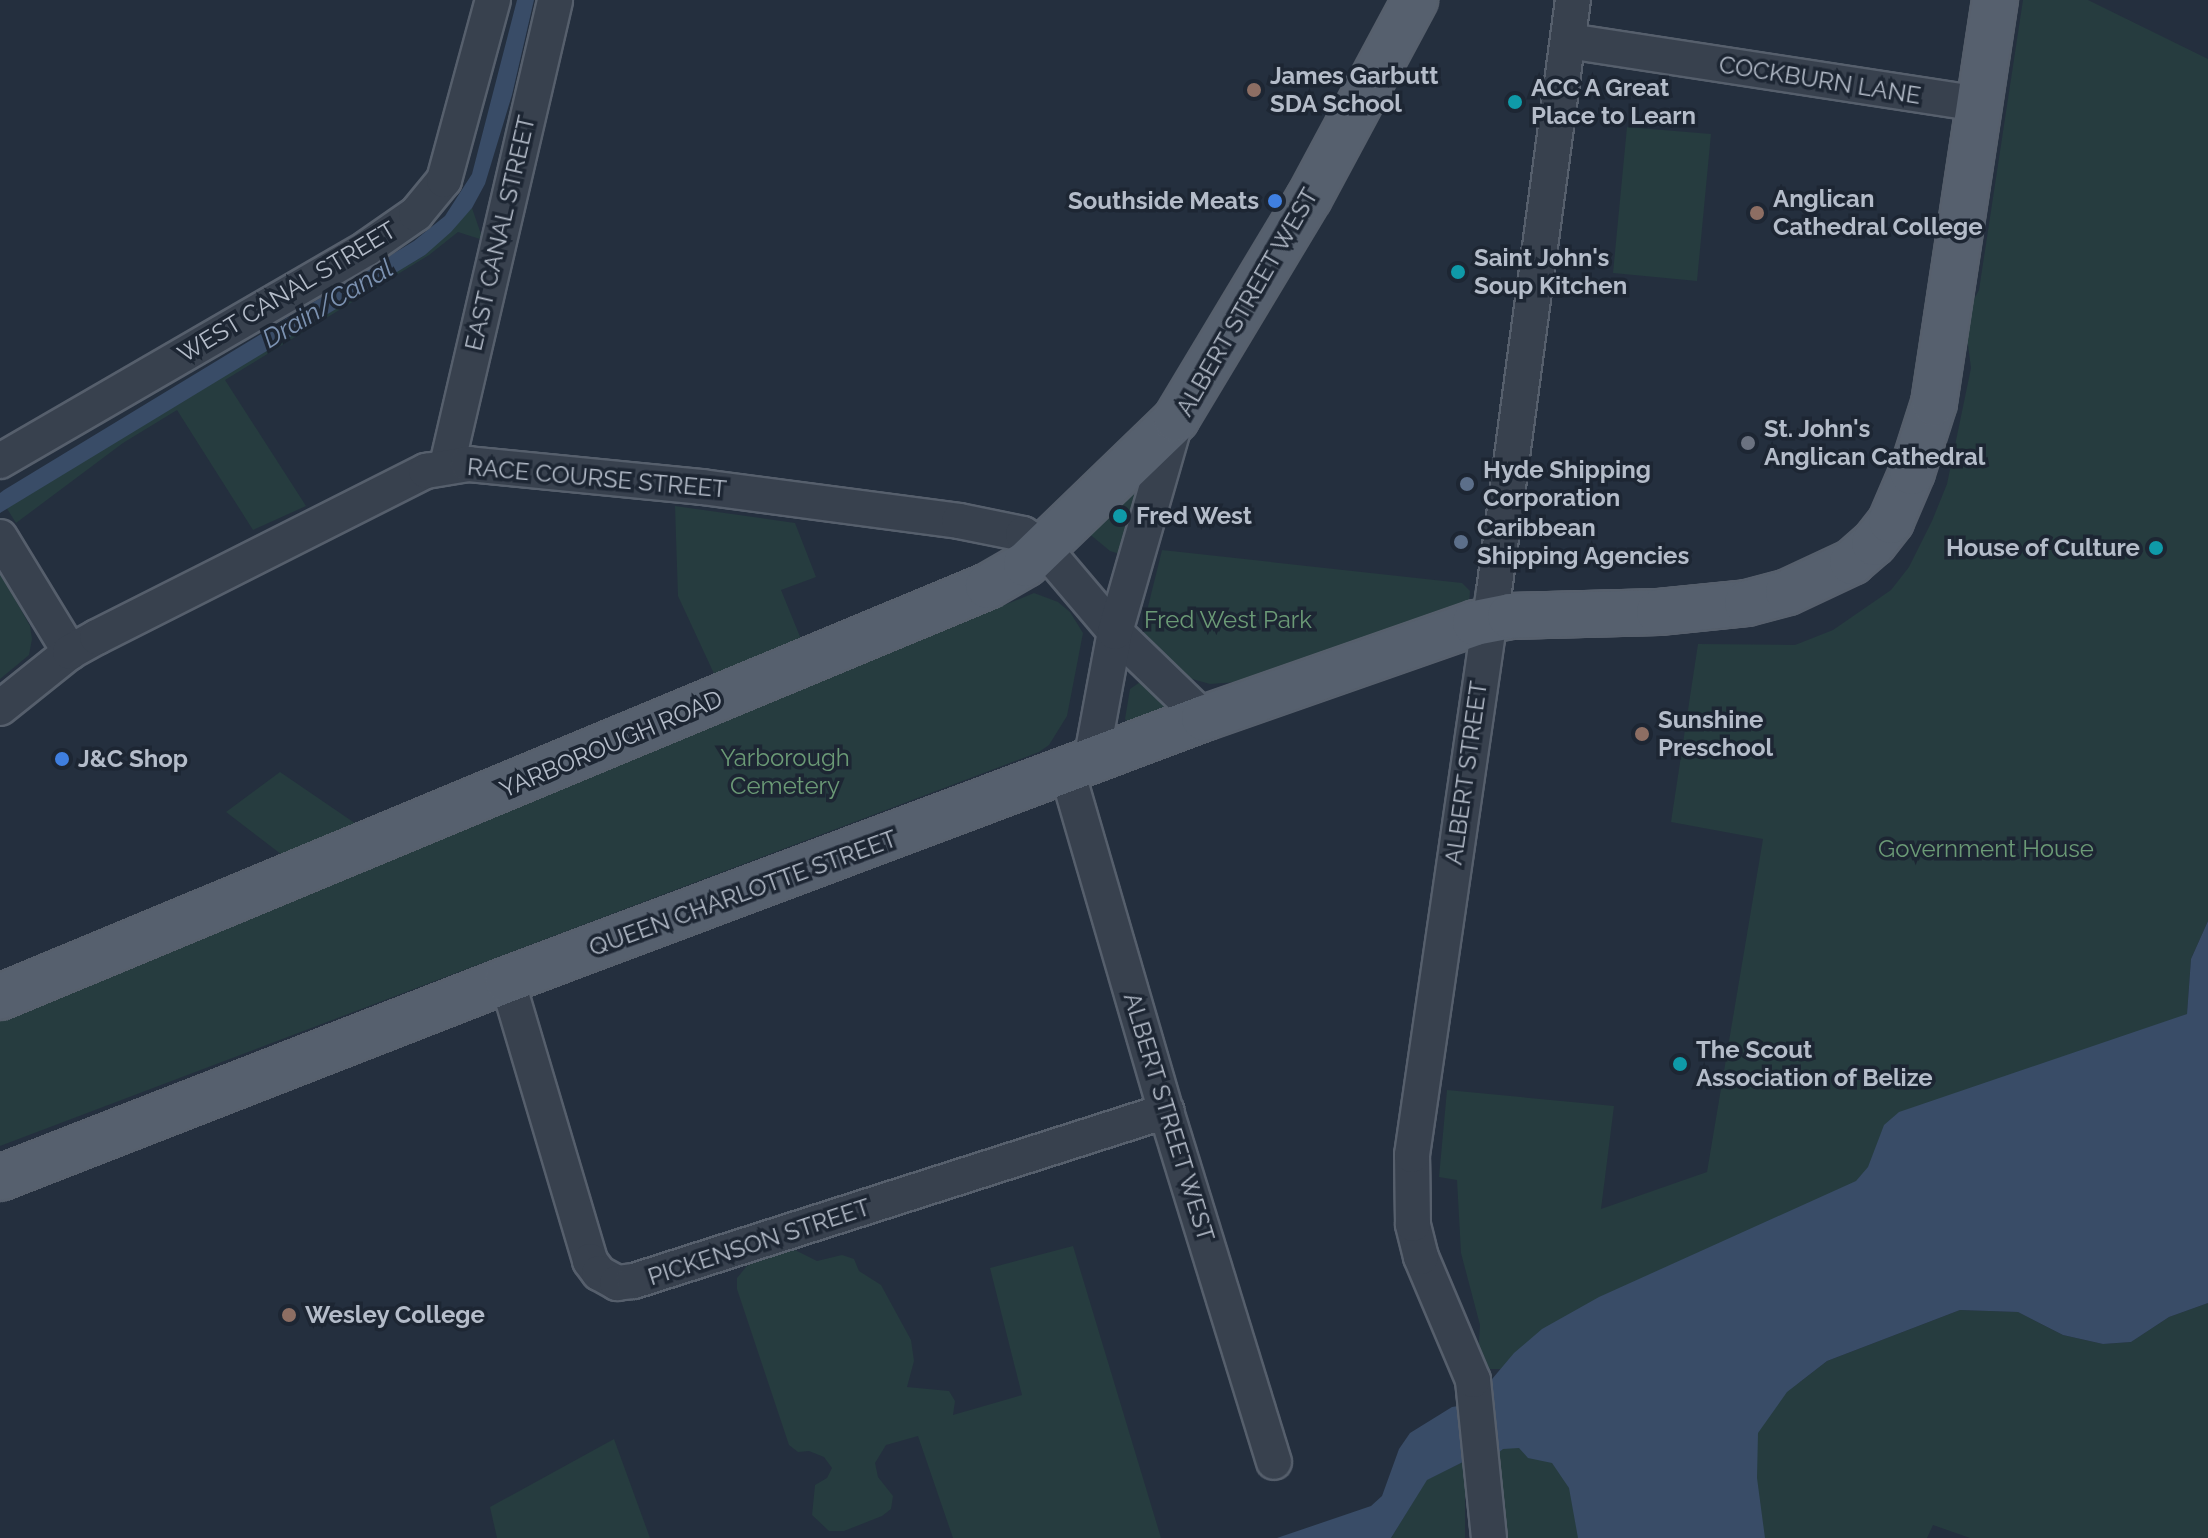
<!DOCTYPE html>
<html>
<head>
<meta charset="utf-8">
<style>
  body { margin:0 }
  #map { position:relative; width:2208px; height:1538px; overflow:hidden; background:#242f3e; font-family:Raleway,sans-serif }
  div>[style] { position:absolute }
  .green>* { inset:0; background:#263c3f }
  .water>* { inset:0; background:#394c67 }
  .roads { filter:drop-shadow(2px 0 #565f6c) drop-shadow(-2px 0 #565f6c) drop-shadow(0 2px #565f6c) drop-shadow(0 -2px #565f6c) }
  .minor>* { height:34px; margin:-17px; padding:0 17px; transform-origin:17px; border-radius:17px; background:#38414e }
  .major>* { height:44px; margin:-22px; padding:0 22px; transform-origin:22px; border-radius:22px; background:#56606e }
  .dots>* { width:22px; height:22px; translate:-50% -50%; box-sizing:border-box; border:4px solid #1d2633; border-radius:50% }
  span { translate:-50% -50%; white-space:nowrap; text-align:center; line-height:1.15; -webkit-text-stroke:7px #1d2633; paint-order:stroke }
  .poi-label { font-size:24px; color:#b4bcc9; font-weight:700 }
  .left { translate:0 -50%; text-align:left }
  .right { translate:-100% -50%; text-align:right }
  .street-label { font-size:24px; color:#b4bcc9 }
  .park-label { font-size:24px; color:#6b9a76 }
  .water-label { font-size:26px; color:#7c92b1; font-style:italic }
</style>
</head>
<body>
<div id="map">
  <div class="green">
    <i style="clip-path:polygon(2023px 0,2088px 0,2208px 59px,2208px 921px,2191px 959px,2187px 1014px,1910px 1165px,1507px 1369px,1489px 1369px,1478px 1355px,1480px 1325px,1461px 1253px,1457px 1180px,1439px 1177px,1447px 1090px,1614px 1106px,1601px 1209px,1707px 1172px,1763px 839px,1671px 822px,1698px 644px,1795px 645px,1833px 630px,1891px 590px,1909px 567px,1932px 521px,1947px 484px,1971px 368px,1967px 338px,1971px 305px,1979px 290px)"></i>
    <i style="clip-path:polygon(1627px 127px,1711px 134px,1697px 281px,1613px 273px)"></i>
    <i style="clip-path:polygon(472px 208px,483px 240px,458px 232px,429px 255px,225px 380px,306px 506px,253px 530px,177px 410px,123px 443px,16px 523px,6px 507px,9px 505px,425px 255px)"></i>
    <i style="clip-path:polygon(1136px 486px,1140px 491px,1123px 555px,1110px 551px,1087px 532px)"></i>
    <i style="clip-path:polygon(675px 506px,795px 523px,816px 577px,781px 590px,803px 644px,716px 678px,678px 596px)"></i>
    <i style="clip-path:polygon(1162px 550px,1462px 583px,1470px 591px,1469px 604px,1238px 682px,1210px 684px,1178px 675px,1144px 637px,1144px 623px)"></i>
    <i style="clip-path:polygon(0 572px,30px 626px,32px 639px,29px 655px,0 679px)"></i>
    <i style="clip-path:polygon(1034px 593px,1058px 602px,1070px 612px,1083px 633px,1067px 716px,1049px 745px,1039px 752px,0 1146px,0 1017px)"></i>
    <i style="clip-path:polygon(1140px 682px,1161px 698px,1166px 710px,1129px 723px,1125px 719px,1130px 689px)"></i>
    <i style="clip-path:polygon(280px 772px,362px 828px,286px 858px,226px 812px)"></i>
    <i style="clip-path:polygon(1073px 1246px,1161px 1538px,953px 1538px,918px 1436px,886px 1445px,875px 1463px,878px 1477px,893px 1496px,891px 1509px,882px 1516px,844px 1531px,829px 1531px,812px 1515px,815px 1485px,827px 1478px,832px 1468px,824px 1457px,809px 1451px,798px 1452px,789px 1445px,737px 1289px,737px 1278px,746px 1267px,758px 1258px,793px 1249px,817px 1261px,842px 1255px,854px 1259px,859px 1271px,881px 1285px,911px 1340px,914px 1361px,907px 1387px,949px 1391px,955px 1401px,953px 1415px,1022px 1395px,990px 1268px)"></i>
    <i style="clip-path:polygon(2208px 1303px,2208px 1538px,1970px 1538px,1933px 1525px,1927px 1538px,1688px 1538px,1703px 1378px,1800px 1382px,1827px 1361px,1960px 1310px,2018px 1312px,2063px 1335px,2103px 1344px,2131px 1342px,2169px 1317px)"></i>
    <i style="clip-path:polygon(1523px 1422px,1607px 1538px,1499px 1538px,1493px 1457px)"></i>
    <i style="clip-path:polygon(614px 1439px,650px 1538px,497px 1538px,490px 1507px)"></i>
    <i style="clip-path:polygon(1465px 1461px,1465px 1538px,1391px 1538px,1426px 1480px)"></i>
  </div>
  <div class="water">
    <i style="clip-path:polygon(517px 0,534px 0,512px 95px,485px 184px,472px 208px,451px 232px,425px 255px,0 513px,0 493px,4px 490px,414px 241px,445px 216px,472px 174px)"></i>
    <i style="clip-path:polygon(2208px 921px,2208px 1303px,2169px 1317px,2131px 1342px,2103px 1344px,2063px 1335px,2018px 1312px,1960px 1310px,1827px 1361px,1787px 1392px,1758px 1433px,1757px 1478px,1765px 1538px,1578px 1538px,1569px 1488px,1552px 1463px,1528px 1458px,1519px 1448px,1503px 1449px,1493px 1457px,1465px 1461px,1427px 1480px,1391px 1538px,1277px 1538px,1371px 1506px,1382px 1496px,1399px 1449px,1410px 1433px,1452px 1407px,1471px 1404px,1514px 1353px,1542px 1329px,1599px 1297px,1856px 1181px,1868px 1167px,1884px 1125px,1899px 1112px,2187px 1014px,2191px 959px)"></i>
  </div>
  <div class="roads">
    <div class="minor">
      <i style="left:1568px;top:41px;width:415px;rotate:8.7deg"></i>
      <i style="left:0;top:461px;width:424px;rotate:-30.1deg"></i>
      <i style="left:367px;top:248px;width:60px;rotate:-34.8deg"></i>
      <i style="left:416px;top:214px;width:44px;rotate:-50.5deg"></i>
      <i style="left:444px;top:180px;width:187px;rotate:-74.8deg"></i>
      <i style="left:447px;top:465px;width:477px;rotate:-76.9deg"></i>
      <i style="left:0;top:537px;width:135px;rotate:58.7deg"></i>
      <i style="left:0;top:708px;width:90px;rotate:-38.7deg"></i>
      <i style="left:70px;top:652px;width:31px;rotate:-29deg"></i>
      <i style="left:97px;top:637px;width:369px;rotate:-26.8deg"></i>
      <i style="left:426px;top:471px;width:43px;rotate:-9.5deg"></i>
      <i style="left:468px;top:464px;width:235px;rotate:5.6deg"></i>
      <i style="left:702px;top:487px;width:259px;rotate:7.5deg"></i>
      <i style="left:959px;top:521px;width:65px;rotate:11.5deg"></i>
      <i style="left:1023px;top:534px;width:24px;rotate:33deg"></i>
      <i style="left:1043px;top:547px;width:111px;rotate:49.7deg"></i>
      <i style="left:1115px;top:632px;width:124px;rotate:44deg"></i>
      <i style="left:1091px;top:761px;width:131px;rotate:-79.5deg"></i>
      <i style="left:1115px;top:632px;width:222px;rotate:-74deg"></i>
      <i style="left:1067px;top:771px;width:354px;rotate:73.8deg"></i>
      <i style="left:1166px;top:1111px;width:367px;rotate:72.9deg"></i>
      <i style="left:507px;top:980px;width:293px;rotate:73.5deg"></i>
      <i style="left:590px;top:1261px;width:15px;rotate:53deg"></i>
      <i style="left:599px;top:1273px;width:21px;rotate:29deg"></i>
      <i style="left:617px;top:1283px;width:17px;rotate:-7deg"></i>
      <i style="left:634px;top:1281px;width:559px;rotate:-17.72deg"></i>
      <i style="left:1489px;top:1538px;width:159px;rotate:-95.8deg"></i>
      <i style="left:1473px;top:1380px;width:134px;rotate:-112.9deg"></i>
      <i style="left:1421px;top:1257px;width:34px;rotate:-104deg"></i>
      <i style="left:1413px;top:1224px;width:69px;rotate:-90.8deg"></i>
      <i style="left:1412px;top:1155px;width:570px;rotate:-81.73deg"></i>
      <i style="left:1494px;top:591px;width:596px;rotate:-82.39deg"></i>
    </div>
    <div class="major">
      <i style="left:0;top:997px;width:1070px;rotate:-22.59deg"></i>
      <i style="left:988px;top:586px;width:44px;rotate:-30.1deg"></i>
      <i style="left:1026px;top:564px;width:209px;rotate:-44deg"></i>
      <i style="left:1176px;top:419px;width:258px;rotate:-59deg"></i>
      <i style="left:1309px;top:198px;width:225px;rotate:-61.8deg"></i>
      <i style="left:0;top:1178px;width:544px;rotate:-21.33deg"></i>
      <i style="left:507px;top:980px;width:745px;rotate:-20.6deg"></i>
      <i style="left:1204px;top:718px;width:287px;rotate:-19.3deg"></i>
      <i style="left:1475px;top:623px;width:36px;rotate:-11deg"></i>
      <i style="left:1510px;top:616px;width:149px;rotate:-1.5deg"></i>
      <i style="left:1659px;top:612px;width:88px;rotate:-5.8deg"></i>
      <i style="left:1747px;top:603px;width:42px;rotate:-15deg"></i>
      <i style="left:1788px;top:592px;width:71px;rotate:-25.1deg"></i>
      <i style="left:1852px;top:562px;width:29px;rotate:-41deg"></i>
      <i style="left:1874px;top:543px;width:28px;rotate:-52deg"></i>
      <i style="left:1891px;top:521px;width:53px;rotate:-66.8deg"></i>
      <i style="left:1912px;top:472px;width:72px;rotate:-72.3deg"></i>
      <i style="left:1934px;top:403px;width:408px;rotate:-81.4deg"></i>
    </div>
  </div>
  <div class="dots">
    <i style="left:1254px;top:90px;background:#8d6e63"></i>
    <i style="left:1515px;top:102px;background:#0f9aa8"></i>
    <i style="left:1275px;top:201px;background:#3f7fe0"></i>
    <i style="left:1757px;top:213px;background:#8d6e63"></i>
    <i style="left:1458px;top:272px;background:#0f9aa8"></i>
    <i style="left:1748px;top:443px;background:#6b7280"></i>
    <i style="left:1467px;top:484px;background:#5c6f8a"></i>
    <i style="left:1120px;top:516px;background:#0f9aa8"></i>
    <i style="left:1461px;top:542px;background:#5c6f8a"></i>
    <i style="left:2156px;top:548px;background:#0f9aa8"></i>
    <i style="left:1642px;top:734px;background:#8d6e63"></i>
    <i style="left:62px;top:759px;background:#3f7fe0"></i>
    <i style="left:1680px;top:1064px;background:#0f9aa8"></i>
    <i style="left:289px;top:1315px;background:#8d6e63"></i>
  </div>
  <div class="poi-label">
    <span class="left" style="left:1270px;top:90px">James Garbutt<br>SDA School</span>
    <span class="left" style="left:1531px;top:102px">ACC A Great<br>Place to Learn</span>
    <span class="left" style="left:1773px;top:213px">Anglican<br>Cathedral College</span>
    <span class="right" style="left:1259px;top:201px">Southside Meats</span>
    <span class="left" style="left:1474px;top:272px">Saint John's<br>Soup Kitchen</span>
    <span class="left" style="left:1764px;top:443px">St. John's<br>Anglican Cathedral</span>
    <span class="left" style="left:1483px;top:484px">Hyde Shipping<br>Corporation</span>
    <span class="left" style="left:1136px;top:516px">Fred West</span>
    <span class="left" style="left:1477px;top:542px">Caribbean<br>Shipping Agencies</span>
    <span class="right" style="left:2140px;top:548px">House of Culture</span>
    <span class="left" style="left:1658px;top:734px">Sunshine<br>Preschool</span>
    <span class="left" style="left:78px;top:759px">J&amp;C Shop</span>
    <span class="left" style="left:1696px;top:1064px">The Scout<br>Association of Belize</span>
    <span class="left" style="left:305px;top:1315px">Wesley College</span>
  </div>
  <div class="street-label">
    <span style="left:1820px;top:80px;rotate:9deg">COCKBURN LANE</span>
    <span style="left:500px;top:233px;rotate:-77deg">EAST CANAL STREET</span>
    <span style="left:287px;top:292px;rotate:-31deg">WEST CANAL STREET</span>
    <span style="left:1247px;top:302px;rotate:-60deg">ALBERT STREET WEST</span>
    <span style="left:597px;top:478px;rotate:5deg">RACE COURSE STREET</span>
    <span style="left:611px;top:744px;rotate:-23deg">YARBOROUGH ROAD</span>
    <span style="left:1466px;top:773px;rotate:-82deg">ALBERT STREET</span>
    <span style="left:743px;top:893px;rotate:-20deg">QUEEN CHARLOTTE STREET</span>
    <span style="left:1169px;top:1117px;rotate:73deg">ALBERT STREET WEST</span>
    <span style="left:759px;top:1242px;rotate:-18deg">PICKENSON STREET</span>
  </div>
  <div class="park-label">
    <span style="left:1228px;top:620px">Fred West Park</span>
    <span style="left:785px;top:772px">Yarborough<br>Cemetery</span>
    <span style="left:1986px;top:849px">Government House</span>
  </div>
  <div class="water-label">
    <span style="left:328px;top:304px;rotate:-31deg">Drain/Canal</span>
  </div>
</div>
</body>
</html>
